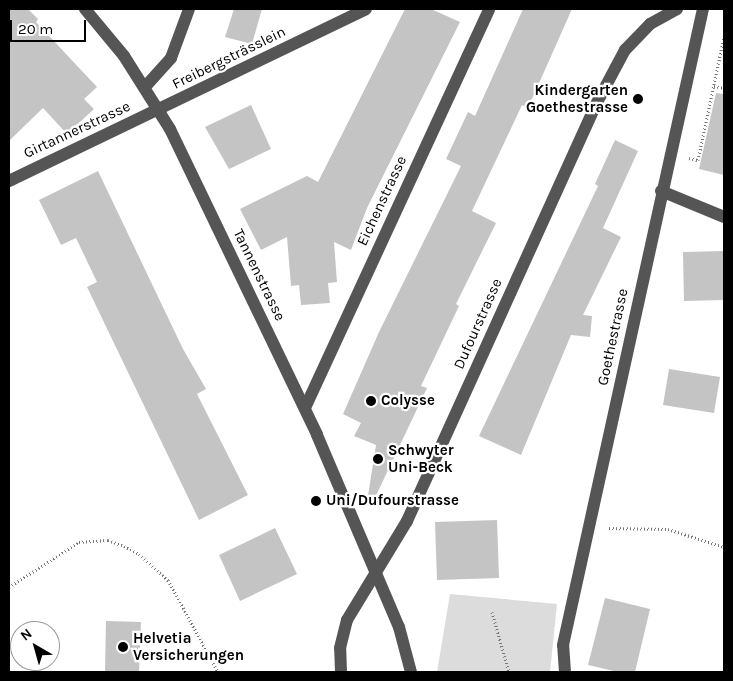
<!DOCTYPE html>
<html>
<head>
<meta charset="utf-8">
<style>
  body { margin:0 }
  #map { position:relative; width:733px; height:681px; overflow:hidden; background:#fff; font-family:Karla,sans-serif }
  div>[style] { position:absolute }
  .green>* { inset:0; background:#dcdcdc }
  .building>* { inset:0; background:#c4c4c4 }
  .path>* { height:3px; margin-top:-1.5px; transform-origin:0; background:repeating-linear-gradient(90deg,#777 0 1px,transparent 0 3.5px) }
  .minor>* { height:12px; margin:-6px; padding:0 6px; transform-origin:6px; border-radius:6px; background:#555 }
  .dots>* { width:14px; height:14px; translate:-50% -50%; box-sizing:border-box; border:2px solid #fff; border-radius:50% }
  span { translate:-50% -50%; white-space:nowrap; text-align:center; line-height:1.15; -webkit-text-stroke:4.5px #fff; paint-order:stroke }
  .street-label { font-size:15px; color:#000 }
  .poi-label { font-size:15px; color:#000; font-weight:700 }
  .right { translate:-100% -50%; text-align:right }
  .left { translate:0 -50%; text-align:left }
  .frame { position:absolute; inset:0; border:10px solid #000; pointer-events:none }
  .north { position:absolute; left:10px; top:621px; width:50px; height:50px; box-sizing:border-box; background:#fff; border:1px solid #999; border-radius:50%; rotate:322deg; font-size:14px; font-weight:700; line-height:20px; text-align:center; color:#000 }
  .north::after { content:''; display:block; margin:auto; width:18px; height:22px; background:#000; clip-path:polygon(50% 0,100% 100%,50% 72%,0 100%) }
  .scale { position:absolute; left:10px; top:20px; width:76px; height:22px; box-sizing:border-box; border:2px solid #000; border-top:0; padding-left:6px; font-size:15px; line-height:18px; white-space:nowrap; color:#000; -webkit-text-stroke:4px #fff; paint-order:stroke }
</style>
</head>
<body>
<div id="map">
  <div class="green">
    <i style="clip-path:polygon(450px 594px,557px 604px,550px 672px,437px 672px)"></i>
  </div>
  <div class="building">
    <i style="clip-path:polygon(9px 9px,28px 9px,38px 19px,36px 22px,97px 87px,84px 99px,94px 109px,67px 134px,43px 108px,9px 141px)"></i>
    <i style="clip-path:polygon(234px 9px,262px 9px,252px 44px,225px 37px)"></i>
    <i style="clip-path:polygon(405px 9px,431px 9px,460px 22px,367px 208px,351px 250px,334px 242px,337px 282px,328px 283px,330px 303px,301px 305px,299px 285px,291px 286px,287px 237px,261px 250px,240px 209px,307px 176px,318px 182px)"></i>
    <i style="clip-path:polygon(523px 9px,572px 9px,528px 108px,522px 105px,472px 211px,496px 223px,456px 304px,459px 306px,421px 386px,427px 388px,372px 504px,367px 502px,376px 445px,354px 436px,361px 423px,343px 414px,379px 332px,461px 166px,446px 159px,468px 112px,475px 116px)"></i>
    <i style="clip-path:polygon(716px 93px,724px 94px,724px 175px,699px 169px)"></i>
    <i style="clip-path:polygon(251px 105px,271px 149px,229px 169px,205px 127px)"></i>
    <i style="clip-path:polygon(615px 140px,638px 151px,603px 228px,621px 237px,583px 315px,592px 316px,590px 337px,571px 335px,521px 455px,479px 436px,598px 186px,595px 184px)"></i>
    <i style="clip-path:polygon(98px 171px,183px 349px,206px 389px,197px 394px,248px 495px,199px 520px,87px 287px,97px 282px,76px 238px,61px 245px,39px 200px)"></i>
    <i style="clip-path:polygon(724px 251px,724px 300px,684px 301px,683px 252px)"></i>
    <i style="clip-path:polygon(669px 369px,720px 377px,714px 413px,663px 405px)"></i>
    <i style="clip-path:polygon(497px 520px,499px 578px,437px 580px,435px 522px)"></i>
    <i style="clip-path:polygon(275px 528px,297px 574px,240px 601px,219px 555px)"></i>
    <i style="clip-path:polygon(605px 598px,650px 609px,635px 672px,618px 672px,588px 665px)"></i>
    <i style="clip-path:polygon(106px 621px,141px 622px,139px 672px,105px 672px)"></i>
  </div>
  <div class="path">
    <i style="left:714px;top:86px;width:10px;rotate:11deg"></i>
    <i style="left:689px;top:158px;width:9px;rotate:13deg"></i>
    <i style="left:698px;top:160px;width:126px;rotate:-78.1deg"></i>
    <i style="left:609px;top:528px;width:59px;rotate:1deg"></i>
    <i style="left:668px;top:529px;width:59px;rotate:17.8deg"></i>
    <i style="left:9px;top:587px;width:83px;rotate:-32.7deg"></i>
    <i style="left:79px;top:542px;width:29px;rotate:-4deg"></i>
    <i style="left:108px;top:540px;width:17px;rotate:21deg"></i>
    <i style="left:124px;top:546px;width:17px;rotate:28deg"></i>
    <i style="left:139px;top:554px;width:39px;rotate:42deg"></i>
    <i style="left:168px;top:580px;width:105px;rotate:61.5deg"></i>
    <i style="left:492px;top:612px;width:62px;rotate:74.2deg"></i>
  </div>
  <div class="minor">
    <i style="left:85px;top:9px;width:61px;rotate:50.3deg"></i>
    <i style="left:124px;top:56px;width:86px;rotate:57.8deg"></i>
    <i style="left:170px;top:129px;width:339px;rotate:64.3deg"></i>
    <i style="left:317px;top:435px;width:209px;rotate:66.9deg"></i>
    <i style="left:399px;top:627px;width:47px;rotate:75.1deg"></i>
    <i style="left:145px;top:87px;width:39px;rotate:-48deg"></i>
    <i style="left:171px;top:58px;width:52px;rotate:-69.8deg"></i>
    <i style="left:9px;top:181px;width:396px;rotate:-25.7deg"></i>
    <i style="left:661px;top:191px;width:68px;rotate:22.4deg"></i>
    <i style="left:305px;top:408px;width:439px;rotate:-65.2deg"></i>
    <i style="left:341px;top:672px;width:24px;rotate:-92deg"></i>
    <i style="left:340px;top:648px;width:29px;rotate:-76deg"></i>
    <i style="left:347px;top:620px;width:116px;rotate:-58.8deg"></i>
    <i style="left:407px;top:521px;width:453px;rotate:-65.6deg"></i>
    <i style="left:594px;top:108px;width:66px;rotate:-61.9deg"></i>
    <i style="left:625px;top:50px;width:36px;rotate:-46deg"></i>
    <i style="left:650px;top:24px;width:31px;rotate:-29deg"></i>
    <i style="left:565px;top:672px;width:27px;rotate:-94deg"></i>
    <i style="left:563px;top:645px;width:651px;rotate:-77.59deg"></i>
  </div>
  <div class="dots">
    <i style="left:638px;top:99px;background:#000"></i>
    <i style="left:371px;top:401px;background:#000"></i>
    <i style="left:378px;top:459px;background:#000"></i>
    <i style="left:316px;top:501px;background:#000"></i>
    <i style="left:123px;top:647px;background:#000"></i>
  </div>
  <div class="street-label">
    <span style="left:229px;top:58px;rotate:-26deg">Freibergsträsslein</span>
    <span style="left:77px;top:130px;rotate:-25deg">Girtannerstrasse</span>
    <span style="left:382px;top:201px;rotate:-65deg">Eichenstrasse</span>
    <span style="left:259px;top:275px;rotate:64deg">Tannenstrasse</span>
    <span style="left:478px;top:324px;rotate:-66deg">Dufourstrasse</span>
    <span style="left:613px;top:337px;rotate:-78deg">Goethestrasse</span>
  </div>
  <div class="poi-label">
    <span class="right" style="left:628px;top:99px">Kindergarten<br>Goethestrasse</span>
    <span class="left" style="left:381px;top:401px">Colysse</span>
    <span class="left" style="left:388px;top:459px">Schwyter<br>Uni-Beck</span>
    <span class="left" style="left:326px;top:501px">Uni/Dufourstrasse</span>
    <span class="left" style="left:133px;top:647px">Helvetia<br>Versicherungen</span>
  </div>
  <div class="frame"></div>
  <div class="north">N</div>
  <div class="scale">20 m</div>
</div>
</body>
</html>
